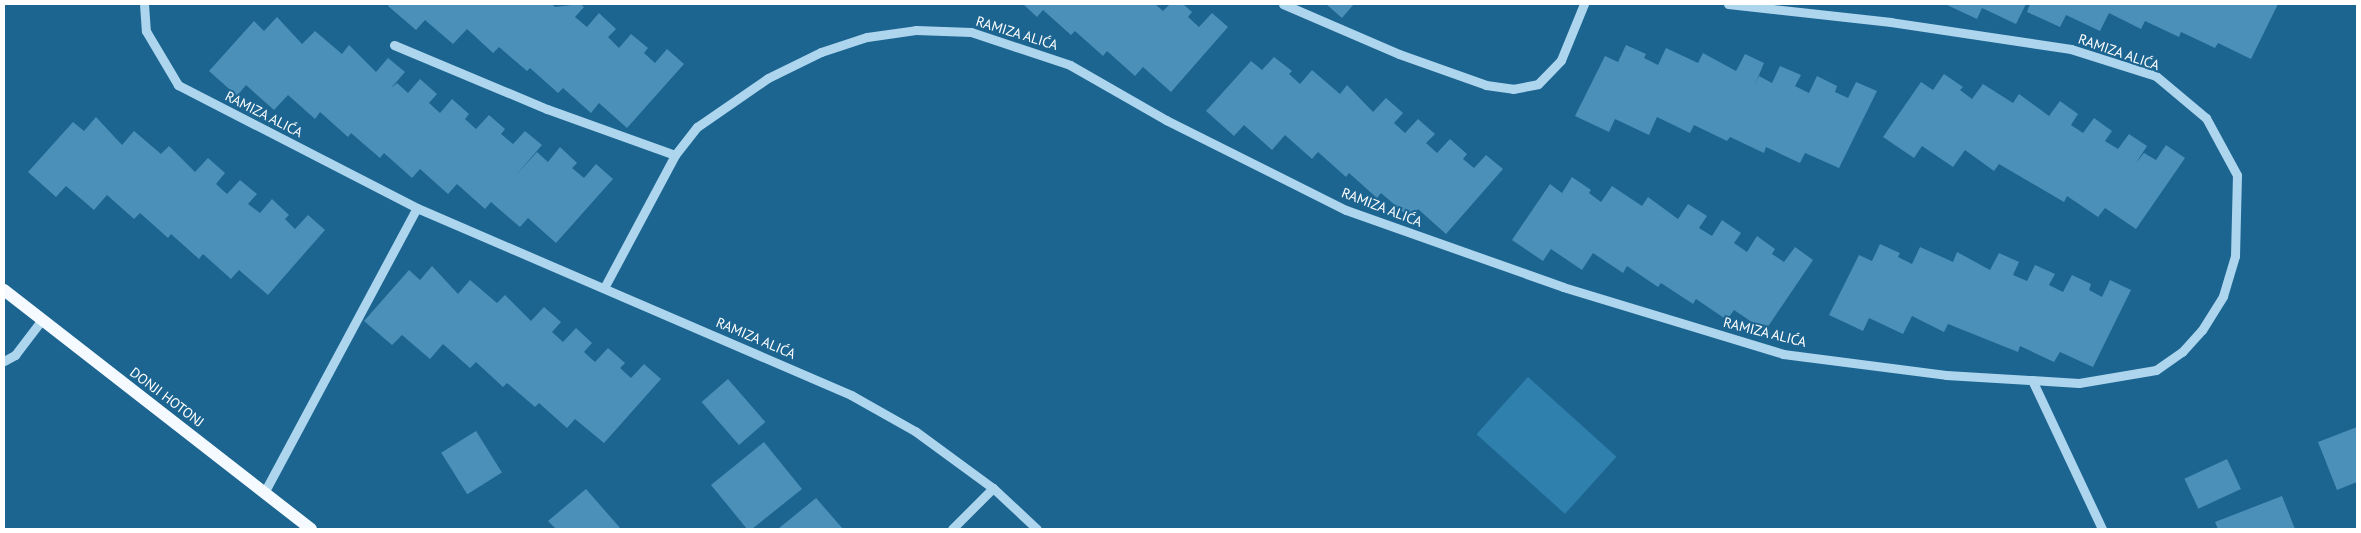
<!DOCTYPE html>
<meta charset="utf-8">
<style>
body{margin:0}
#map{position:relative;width:2361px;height:533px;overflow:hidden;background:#1d6591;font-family:"PT Sans",sans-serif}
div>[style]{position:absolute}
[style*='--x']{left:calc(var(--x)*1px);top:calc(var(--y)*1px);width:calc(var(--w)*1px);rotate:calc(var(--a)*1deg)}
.green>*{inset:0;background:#3080ae;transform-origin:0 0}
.building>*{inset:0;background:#4a90b9;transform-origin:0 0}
.minor>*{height:9px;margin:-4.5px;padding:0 4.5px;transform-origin:4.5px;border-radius:4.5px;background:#add6ee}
.major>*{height:12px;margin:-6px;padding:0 6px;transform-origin:6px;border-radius:6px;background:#f4faff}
span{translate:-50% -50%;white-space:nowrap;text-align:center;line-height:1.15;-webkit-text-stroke:4px #1d6591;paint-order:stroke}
.street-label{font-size:14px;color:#fff}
.frame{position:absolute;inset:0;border:5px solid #fff;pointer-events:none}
</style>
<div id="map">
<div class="green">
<i style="left:1528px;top:377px;width:119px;height:77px;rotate:42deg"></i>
</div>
<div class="building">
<i style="clip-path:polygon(390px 4px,552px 4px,555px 7px,580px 4px,584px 7px,575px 17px,587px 27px,599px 13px,616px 29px,608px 37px,619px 48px,631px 34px,648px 48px,644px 53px,655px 63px,667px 49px,684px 64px,627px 128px,599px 103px,591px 113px,563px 88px,558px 93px,530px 68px,527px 71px,499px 47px,493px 53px,467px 29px,453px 44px,425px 20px,416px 30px,388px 6px)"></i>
<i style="clip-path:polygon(1023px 4px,1155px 4px,1163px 11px,1170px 4px,1183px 4px,1192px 12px,1188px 17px,1199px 27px,1212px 13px,1228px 27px,1171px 92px,1143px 67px,1135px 76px,1107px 51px,1103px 56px,1075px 31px,1071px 35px,1043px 10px,1037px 17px)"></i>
<i style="clip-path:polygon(1326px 4px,1354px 4px,1342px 18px)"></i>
<i style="clip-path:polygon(1945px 4px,2026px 4px,2016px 24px,1982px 8px,1977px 19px)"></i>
<i style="clip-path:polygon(2030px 4px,2278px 4px,2251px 59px,2218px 43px,2215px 48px,2181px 32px,2179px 37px,2145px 21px,2141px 29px,2109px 13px,2100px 31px,2066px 15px,2060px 27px,2027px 12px)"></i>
<i style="clip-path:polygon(277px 17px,302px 44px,315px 31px,342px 54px,349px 45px,376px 72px,388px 58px,405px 72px,391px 88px,397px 83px,408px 93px,420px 79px,437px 94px,429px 103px,440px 113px,452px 99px,469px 114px,465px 119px,476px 129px,489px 115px,505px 129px,501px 134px,513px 144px,525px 131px,542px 145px,515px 176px,537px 152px,548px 162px,560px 147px,577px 163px,572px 168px,584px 178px,596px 164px,613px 179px,556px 243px,528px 218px,520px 227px,491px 202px,485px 209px,457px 184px,448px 194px,420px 169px,412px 178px,384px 153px,380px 158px,351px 133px,348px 137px,320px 112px,315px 119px,288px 95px,274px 110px,246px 85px,237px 96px,209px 71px,254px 21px,264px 31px)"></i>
<i style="clip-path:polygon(1626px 45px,1646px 54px,1644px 58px,1658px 65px,1666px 48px,1698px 63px,1703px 53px,1736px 71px,1745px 54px,1764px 63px,1754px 87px,1759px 76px,1772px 83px,1780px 66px,1801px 75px,1795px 86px,1809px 93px,1817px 76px,1837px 86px,1835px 92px,1848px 98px,1856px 82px,1877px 91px,1839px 168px,1805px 153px,1800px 163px,1766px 147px,1764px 153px,1730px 137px,1727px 141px,1694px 125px,1690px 133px,1657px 117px,1649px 135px,1615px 119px,1609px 132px,1575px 116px,1605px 56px,1618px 62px)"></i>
<i style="clip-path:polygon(1274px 57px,1292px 71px,1289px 74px,1300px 84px,1312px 70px,1340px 94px,1347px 85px,1373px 112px,1386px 98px,1403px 113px,1394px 123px,1405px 133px,1418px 119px,1435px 134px,1426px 143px,1437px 153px,1450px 139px,1467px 154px,1463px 159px,1474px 168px,1486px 155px,1503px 169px,1446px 234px,1418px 209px,1410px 218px,1381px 193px,1377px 198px,1349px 173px,1346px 177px,1318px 152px,1312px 159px,1285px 135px,1272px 150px,1244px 125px,1234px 136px,1206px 111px,1251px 61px,1262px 70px)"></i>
<i style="clip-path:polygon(1944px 74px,1963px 87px,1960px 90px,1972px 99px,1983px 84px,2013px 103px,2019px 94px,2049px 116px,2060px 101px,2078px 114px,2071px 125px,2083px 133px,2094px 118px,2112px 131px,2105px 141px,2118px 149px,2129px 134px,2147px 146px,2136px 163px,2144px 153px,2156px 160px,2166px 145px,2185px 158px,2136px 229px,2105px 208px,2098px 217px,2067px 196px,2064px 202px,1999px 164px,1994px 171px,1965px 150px,1953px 167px,1922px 146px,1914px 158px,1883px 137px,1921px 82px,1933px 90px)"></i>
<i style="clip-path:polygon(96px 117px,122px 145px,134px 131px,161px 154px,169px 146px,195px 172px,208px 158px,225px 173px,216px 184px,227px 194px,240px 180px,257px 194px,248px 204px,260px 213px,272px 199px,289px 215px,285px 219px,295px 229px,308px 215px,325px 230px,268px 295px,239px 270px,231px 279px,203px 254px,199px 259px,171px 234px,168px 238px,140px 213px,134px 219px,107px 195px,94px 210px,66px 186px,56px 197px,28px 172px,73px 122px,84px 131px)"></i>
<i style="clip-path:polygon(1572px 177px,1591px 190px,1589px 193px,1601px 202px,1612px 186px,1642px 206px,1648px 197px,1678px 219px,1688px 204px,1707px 216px,1699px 228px,1712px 236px,1722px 220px,1741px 233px,1734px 243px,1747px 252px,1757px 236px,1775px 249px,1772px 254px,1784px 262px,1795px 247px,1813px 260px,1765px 331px,1734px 310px,1727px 320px,1696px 299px,1693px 304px,1661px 283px,1658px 287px,1627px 266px,1623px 273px,1593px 253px,1582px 270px,1551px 249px,1543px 261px,1512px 240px,1550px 184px,1562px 193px)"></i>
<i style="clip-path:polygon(1880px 244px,1900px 253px,1898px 257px,1912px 264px,1920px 247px,1953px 262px,1957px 252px,1990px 270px,1999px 253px,2019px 262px,2013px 275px,2027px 281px,2035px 265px,2055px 274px,2049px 285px,2063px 292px,2072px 275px,2091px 284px,2089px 290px,2102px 297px,2110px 280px,2131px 290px,2093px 367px,2060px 352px,2054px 362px,2020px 346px,2018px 352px,1948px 324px,1944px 332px,1912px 316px,1903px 334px,1869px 318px,1863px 331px,1829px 315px,1859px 255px,1872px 261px)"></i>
<i style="clip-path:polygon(432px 266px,458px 294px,470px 280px,497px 303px,505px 295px,531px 321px,544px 307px,561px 322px,552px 332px,563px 342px,576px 328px,592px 343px,584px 352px,595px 362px,608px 348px,625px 363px,620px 368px,631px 378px,644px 364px,661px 379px,604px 443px,575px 419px,567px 428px,539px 403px,535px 407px,507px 383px,503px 387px,476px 362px,470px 368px,443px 344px,430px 359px,402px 335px,392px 345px,364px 321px,409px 270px,420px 280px)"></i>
<i style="left:728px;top:379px;width:57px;height:35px;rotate:49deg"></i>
<i style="clip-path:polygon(2357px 427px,2357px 482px,2337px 490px,2318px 442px)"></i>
<i style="left:476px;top:431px;width:49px;height:41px;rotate:58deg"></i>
<i style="clip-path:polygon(764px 442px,802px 489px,752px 529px,747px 529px,711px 485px)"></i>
<i style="left:2227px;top:459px;width:33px;height:47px;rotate:65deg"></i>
<i style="clip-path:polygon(586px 489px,621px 529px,556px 529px,548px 521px)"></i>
<i style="clip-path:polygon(2282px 496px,2295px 529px,2218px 529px,2215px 522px)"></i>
<i style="clip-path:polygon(816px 498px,843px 529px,778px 529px)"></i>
</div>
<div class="minor">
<i style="--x:144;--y:4;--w:27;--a:86"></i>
<i style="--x:146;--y:31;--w:63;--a:59.3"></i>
<i style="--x:178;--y:85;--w:269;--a:27.2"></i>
<i style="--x:417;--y:208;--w:473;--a:23.3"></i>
<i style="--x:851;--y:395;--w:73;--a:29.4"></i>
<i style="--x:915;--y:431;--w:97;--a:36.2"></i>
<i style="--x:993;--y:488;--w:60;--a:43"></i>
<i style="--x:1283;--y:4;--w:126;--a:23.3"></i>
<i style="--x:1399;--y:54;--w:92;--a:19.6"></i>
<i style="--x:1486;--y:85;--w:27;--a:8"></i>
<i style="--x:1513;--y:89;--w:25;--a:-11"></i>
<i style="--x:1538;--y:84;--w:33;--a:-46"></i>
<i style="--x:1561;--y:60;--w:61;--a:-67.7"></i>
<i style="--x:394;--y:45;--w:166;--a:22.7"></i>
<i style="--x:547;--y:109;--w:136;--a:19.8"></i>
<i style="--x:604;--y:288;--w:151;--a:-61.9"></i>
<i style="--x:675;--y:155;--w:36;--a:-52"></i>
<i style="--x:697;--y:127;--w:86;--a:-34.6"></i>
<i style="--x:768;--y:78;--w:59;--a:-26.1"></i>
<i style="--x:821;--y:52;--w:48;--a:-18.1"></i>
<i style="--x:867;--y:37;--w:49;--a:-8.1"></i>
<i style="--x:916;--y:30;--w:55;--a:2.1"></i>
<i style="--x:971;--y:32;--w:104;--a:18.4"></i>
<i style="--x:1070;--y:65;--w:111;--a:29.8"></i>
<i style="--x:1166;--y:120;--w:201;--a:26.6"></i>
<i style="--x:1346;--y:210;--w:230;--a:19.5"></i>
<i style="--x:1563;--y:287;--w:230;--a:16.9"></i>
<i style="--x:1783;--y:354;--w:164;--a:7.3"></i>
<i style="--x:1946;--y:375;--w:133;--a:3.4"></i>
<i style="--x:2079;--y:383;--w:78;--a:-9.6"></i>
<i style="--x:2156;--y:370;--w:32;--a:-35"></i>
<i style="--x:2182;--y:352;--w:30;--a:-48"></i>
<i style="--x:2202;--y:330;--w:40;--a:-58"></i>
<i style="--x:2223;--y:296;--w:42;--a:-73.3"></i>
<i style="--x:2235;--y:256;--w:81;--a:-88.6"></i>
<i style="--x:2237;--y:175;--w:65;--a:-118.5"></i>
<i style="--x:2206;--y:118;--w:65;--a:-140"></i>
<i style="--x:2156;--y:76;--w:89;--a:-162.4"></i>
<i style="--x:2071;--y:49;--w:182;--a:-171.5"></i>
<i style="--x:1891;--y:22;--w:164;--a:-173.7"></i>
<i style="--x:4;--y:361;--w:13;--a:-29"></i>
<i style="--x:15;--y:355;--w:43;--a:-52.6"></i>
<i style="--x:2032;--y:380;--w:165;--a:64.8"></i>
<i style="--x:265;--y:491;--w:321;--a:-61.8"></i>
<i style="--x:952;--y:529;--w:58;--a:-45"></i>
</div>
<div class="major">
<i style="--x:4;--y:290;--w:389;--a:37.9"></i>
</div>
<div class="street-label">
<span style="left:1017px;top:33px;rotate:17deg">RAMIZA ALIĆA</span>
<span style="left:2119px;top:52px;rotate:19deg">RAMIZA ALIĆA</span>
<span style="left:264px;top:114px;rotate:27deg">RAMIZA ALIĆA</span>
<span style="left:1382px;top:207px;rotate:21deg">RAMIZA ALIĆA</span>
<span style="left:1765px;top:332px;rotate:14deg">RAMIZA ALIĆA</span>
<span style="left:756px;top:338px;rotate:23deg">RAMIZA ALIĆA</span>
<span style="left:167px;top:397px;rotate:37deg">DONJI HOTONJ</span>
</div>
<div class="frame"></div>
</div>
